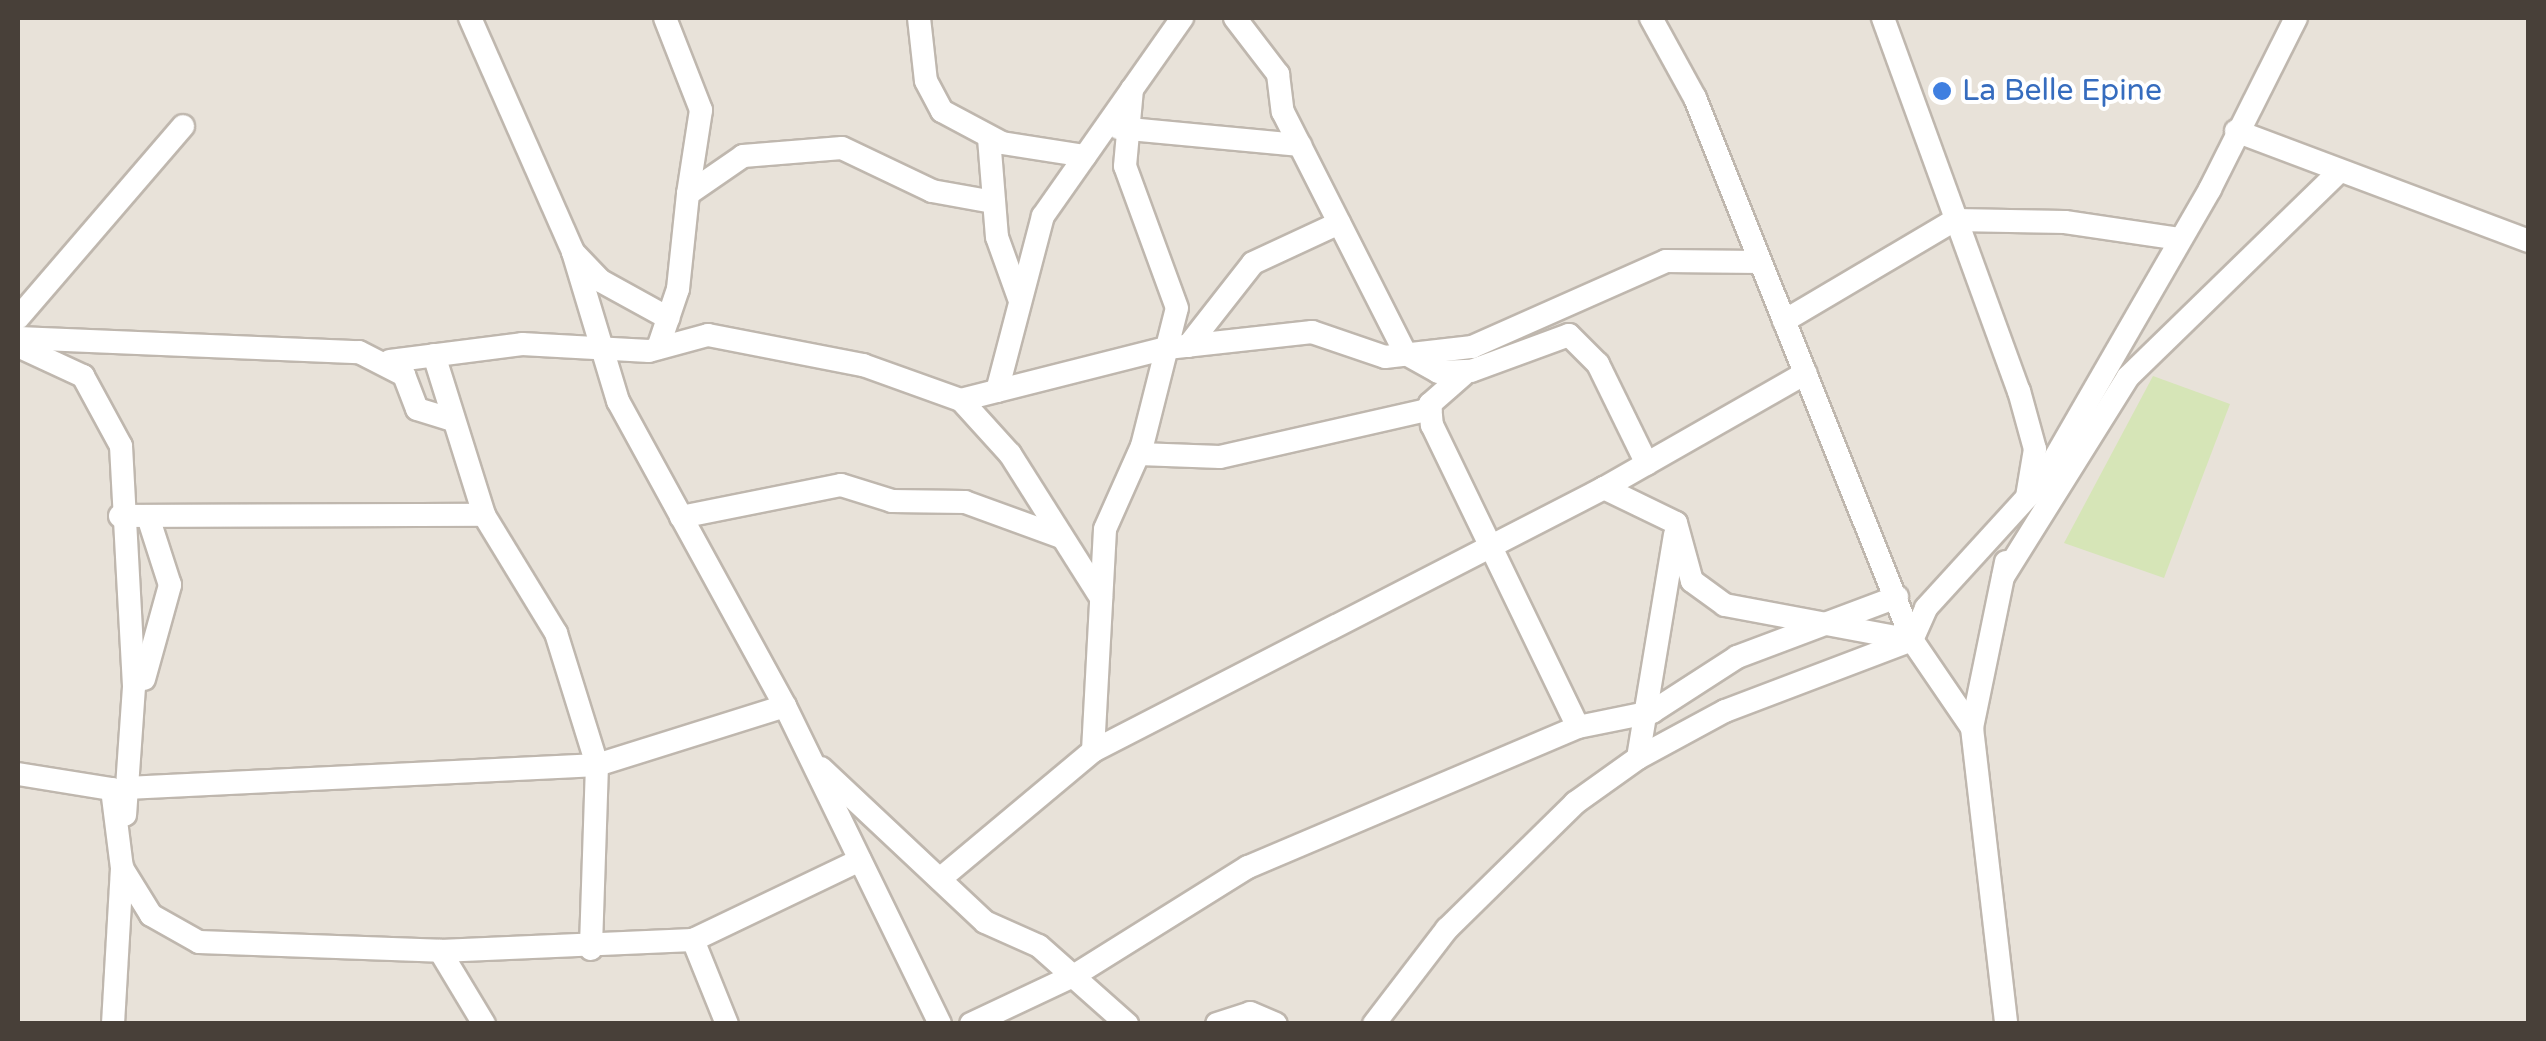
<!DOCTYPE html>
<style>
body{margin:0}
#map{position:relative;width:2546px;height:1041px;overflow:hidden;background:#f4f0eb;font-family:"Varela Round",sans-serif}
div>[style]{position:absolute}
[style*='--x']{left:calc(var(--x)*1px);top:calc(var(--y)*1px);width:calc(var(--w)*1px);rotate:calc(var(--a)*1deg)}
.residential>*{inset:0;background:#e8e2d9;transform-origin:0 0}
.green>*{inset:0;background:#d6e5b7}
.roads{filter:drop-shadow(2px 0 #bfb7ae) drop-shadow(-2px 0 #bfb7ae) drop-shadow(0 2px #bfb7ae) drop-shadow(0 -2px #bfb7ae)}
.minor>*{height:22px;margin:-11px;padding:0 11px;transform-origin:11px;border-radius:11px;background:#fff}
.dots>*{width:28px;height:28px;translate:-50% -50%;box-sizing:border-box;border:5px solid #fff;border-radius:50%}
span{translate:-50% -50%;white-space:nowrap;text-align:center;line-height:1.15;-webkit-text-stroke:8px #fff;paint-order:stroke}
.shop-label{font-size:30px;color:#366cbe}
.left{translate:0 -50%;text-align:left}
.frame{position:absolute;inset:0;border:20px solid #484039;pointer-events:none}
</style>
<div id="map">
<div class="residential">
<i style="left:18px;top:18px;width:2510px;height:1005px"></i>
</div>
<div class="green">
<i style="clip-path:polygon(2153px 376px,2230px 404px,2164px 578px,2064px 543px)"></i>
</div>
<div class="roads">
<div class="minor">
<i style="--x:470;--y:18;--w:256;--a:66.2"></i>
<i style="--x:573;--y:252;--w:156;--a:73.2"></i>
<i style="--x:618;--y:401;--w:348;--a:61.3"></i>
<i style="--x:785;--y:706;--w:354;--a:64"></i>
<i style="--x:665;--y:18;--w:99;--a:68.6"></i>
<i style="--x:701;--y:110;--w:85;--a:98.8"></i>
<i style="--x:919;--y:18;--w:63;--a:83.7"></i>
<i style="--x:926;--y:81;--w:34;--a:62"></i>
<i style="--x:942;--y:111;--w:68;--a:28.1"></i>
<i style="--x:1002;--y:143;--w:84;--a:8.9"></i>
<i style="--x:1235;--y:18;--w:71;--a:52.5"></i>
<i style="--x:1278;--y:74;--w:38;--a:83"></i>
<i style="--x:1283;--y:112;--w:271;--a:63.1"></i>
<i style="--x:1406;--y:354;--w:37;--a:29"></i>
<i style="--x:1438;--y:372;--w:33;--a:-2"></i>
<i style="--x:1471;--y:371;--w:104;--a:-20.2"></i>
<i style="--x:1569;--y:335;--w:41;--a:45"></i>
<i style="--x:1598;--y:364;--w:111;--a:63.9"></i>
<i style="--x:1651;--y:18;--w:91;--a:61.2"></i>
<i style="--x:1695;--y:98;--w:584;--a:68.18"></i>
<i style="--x:1912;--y:640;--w:107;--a:55.7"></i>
<i style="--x:1883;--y:18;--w:397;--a:70"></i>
<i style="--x:2019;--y:391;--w:60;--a:74.6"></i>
<i style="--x:2035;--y:449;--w:49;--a:99.5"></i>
<i style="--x:1119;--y:128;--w:182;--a:5.4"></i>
<i style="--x:2236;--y:131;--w:312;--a:20.6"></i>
<i style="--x:989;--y:138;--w:99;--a:85.4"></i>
<i style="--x:997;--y:237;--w:65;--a:70.2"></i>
<i style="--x:573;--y:252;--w:40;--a:46"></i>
<i style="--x:601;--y:281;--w:77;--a:28.9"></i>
<i style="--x:18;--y:318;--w:253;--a:-49.3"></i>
<i style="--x:1784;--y:321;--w:199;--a:-30.6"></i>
<i style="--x:1955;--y:220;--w:110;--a:1"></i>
<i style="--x:2065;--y:222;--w:110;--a:8.4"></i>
<i style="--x:18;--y:338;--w:341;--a:2.4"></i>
<i style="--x:359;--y:352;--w:51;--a:27.1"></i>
<i style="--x:404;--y:375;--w:36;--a:69"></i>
<i style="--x:417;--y:409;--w:38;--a:17"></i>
<i style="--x:18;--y:346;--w:72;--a:24.8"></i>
<i style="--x:83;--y:376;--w:80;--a:61.5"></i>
<i style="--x:121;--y:446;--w:241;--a:86.9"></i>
<i style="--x:134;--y:687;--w:128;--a:94"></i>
<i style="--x:1188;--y:346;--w:105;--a:-51.9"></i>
<i style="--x:1253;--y:263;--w:95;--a:-24.9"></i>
<i style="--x:658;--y:348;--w:62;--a:-71.3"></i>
<i style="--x:678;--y:289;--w:96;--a:-84"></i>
<i style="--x:688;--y:194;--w:67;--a:-34.6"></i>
<i style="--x:743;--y:156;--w:99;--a:-4.6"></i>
<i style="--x:842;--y:148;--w:100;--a:25.5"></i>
<i style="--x:932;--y:191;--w:63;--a:10.1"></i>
<i style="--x:434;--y:355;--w:168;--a:72.6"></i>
<i style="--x:484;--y:515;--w:138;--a:58.6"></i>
<i style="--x:556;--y:633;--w:138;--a:72.7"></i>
<i style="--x:597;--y:765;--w:184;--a:91.9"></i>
<i style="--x:390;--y:361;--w:133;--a:-7.3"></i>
<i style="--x:522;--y:344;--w:127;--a:3.2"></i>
<i style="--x:649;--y:351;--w:61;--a:-15.2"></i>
<i style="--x:708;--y:335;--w:158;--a:11"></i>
<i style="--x:863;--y:365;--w:104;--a:19.7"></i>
<i style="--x:961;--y:400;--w:212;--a:-14.2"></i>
<i style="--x:1167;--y:348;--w:146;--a:-6.3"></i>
<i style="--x:1312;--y:332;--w:77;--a:18.9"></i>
<i style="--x:1385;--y:357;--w:88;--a:-6.6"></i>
<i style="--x:1472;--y:347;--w:212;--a:-23.9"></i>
<i style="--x:1666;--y:261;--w:94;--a:0.6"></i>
<i style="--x:1463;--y:375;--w:44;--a:138.7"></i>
<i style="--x:1430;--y:404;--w:21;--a:85"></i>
<i style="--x:1432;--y:425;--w:335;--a:64.2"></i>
<i style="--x:997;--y:391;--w:181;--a:-75.3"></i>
<i style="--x:1043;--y:216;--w:242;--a:-54.9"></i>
<i style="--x:961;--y:400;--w:73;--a:47.8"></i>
<i style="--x:1010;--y:454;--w:170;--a:57.7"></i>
<i style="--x:1139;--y:454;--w:81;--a:2.1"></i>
<i style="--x:1220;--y:457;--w:216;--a:-12.8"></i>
<i style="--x:1604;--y:488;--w:80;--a:25.9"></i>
<i style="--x:1676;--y:523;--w:60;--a:74.6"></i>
<i style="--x:1692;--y:581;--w:41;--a:36"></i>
<i style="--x:1725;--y:605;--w:190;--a:10.6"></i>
<i style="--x:120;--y:516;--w:364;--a:-0.2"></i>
<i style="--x:681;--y:517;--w:163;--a:-11.3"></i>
<i style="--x:841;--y:485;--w:53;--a:17.4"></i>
<i style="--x:892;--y:501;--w:73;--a:0.8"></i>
<i style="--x:965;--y:502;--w:102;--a:20"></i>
<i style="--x:2006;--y:562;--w:169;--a:101.6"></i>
<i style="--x:1972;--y:728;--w:298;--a:83.4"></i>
<i style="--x:2003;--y:577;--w:236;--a:-58"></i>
<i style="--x:2128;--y:377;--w:291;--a:-44.2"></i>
<i style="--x:144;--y:679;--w:98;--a:-74.5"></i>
<i style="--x:170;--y:585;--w:71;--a:-107.9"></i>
<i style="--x:1093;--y:751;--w:575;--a:-27.23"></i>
<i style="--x:1604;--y:488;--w:232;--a:-29.7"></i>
<i style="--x:1638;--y:758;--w:226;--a:-80.6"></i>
<i style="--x:821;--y:768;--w:225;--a:43.2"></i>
<i style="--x:985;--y:922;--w:59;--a:24"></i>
<i style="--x:1039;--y:946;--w:118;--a:41.6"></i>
<i style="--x:18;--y:774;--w:95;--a:9.1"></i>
<i style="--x:112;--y:789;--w:80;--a:82.8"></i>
<i style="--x:122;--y:868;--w:55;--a:58.3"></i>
<i style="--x:151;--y:915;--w:55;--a:29.4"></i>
<i style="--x:199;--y:942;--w:241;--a:2.1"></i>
<i style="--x:440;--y:951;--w:253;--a:-2.5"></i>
<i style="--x:127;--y:788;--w:471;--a:-2.8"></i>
<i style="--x:597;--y:765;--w:197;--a:-17.4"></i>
<i style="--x:940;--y:879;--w:199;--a:-39.9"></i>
<i style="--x:1093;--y:751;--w:222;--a:-86.9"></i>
<i style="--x:1105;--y:529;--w:91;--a:-66"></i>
<i style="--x:1142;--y:446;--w:142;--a:-75.8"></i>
<i style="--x:1177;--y:308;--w:151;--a:-110.1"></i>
<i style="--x:1125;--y:166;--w:77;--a:-84.8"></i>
<i style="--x:440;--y:951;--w:85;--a:58.9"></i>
<i style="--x:113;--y:1024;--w:157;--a:-86.7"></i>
<i style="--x:727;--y:1024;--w:91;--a:-112"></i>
<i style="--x:693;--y:940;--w:185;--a:-25.6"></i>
<i style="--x:971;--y:1024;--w:115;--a:-25.2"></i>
<i style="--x:1075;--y:975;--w:204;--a:-32"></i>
<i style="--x:1248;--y:867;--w:358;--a:-23"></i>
<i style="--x:1578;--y:727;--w:76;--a:-11.5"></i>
<i style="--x:1652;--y:712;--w:101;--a:-32.9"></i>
<i style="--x:1737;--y:657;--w:171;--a:-20.6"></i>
<i style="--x:1217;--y:1024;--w:35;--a:-18"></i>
<i style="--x:1250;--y:1013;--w:28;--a:23"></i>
<i style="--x:1374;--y:1024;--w:120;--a:-52.5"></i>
<i style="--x:1447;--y:929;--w:180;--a:-44.5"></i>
<i style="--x:1575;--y:803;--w:77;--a:-35.5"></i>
<i style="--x:1638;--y:758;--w:99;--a:-28.4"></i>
<i style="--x:1725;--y:711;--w:200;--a:-20.8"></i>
<i style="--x:1912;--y:640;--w:35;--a:-66"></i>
<i style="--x:1926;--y:608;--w:171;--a:-47.6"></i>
<i style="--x:2041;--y:482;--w:338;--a:-60"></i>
<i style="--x:2210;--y:189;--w:191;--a:-63.3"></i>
</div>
</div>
<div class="dots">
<i style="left:1942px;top:91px;background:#3f7fe0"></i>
</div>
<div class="shop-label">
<span class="left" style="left:1962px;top:91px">La Belle Epine</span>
</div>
<div class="frame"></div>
</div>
